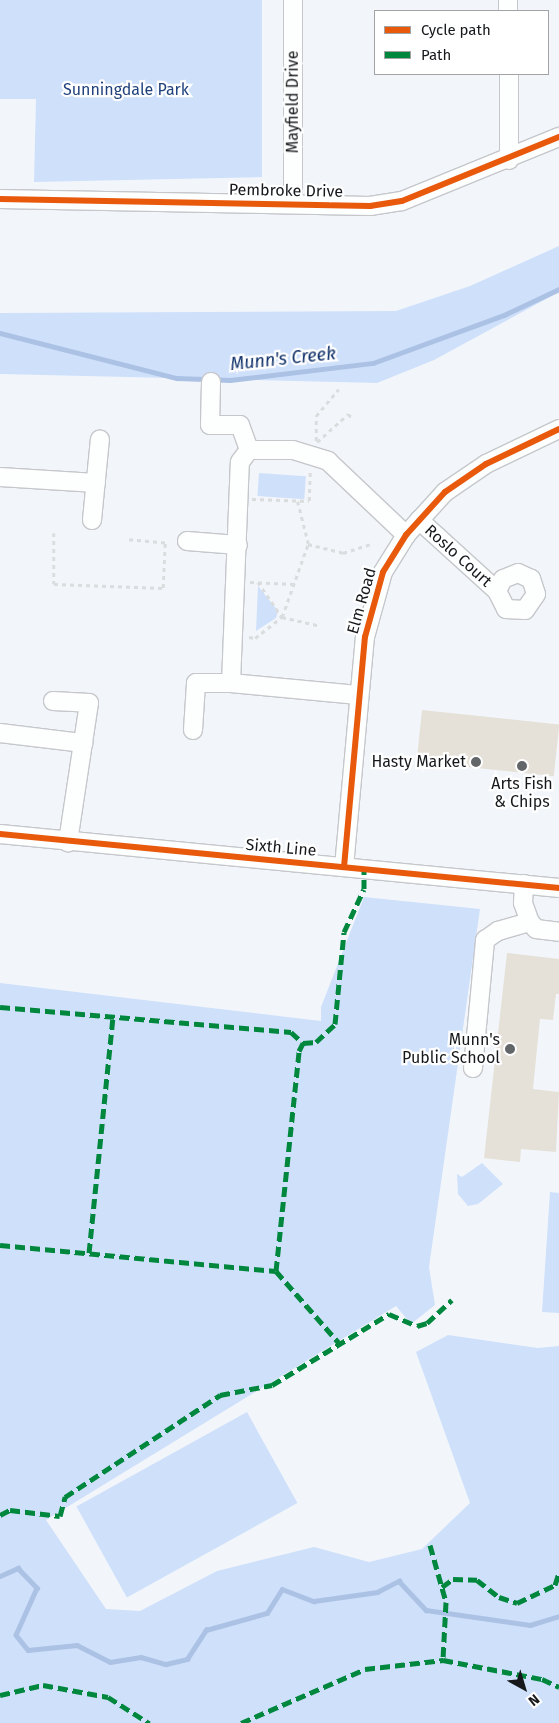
<!DOCTYPE html>
<style>
body{margin:0}
#map{position:relative;width:559px;height:1723px;overflow:hidden;background:#f2f6fa;font-family:"Fira Sans",sans-serif}
div>[style]{position:absolute}
[style*='--x']{left:calc(var(--x)*1px);top:calc(var(--y)*1px);width:calc(var(--w)*1px);rotate:calc(var(--a)*1deg)}
.green>*{inset:0;background:#cfe0fb;transform-origin:0 0}
.stream>*{height:4.5px;margin:-2.25px;padding:0 2.25px;transform-origin:2.25px;border-radius:2.25px;background:#acc2e4}
.building>*{inset:0;background:#e5e1d8;transform-origin:0 0}
.path>*{height:2.5px;margin-top:-1.25px;transform-origin:0;background:repeating-linear-gradient(90deg,#dadcdd 0 4px,transparent 0 8px)}
.roads{filter:drop-shadow(1px 0 #c5c7cb) drop-shadow(-1px 0 #c5c7cb) drop-shadow(0 1px #c5c7cb) drop-shadow(0 -1px #c5c7cb)}
.minor>*{height:18px;margin:-9px;padding:0 9px;transform-origin:9px;border-radius:9px;background:#fdfefe}
.quiet>*{height:5px;margin-top:-2.5px;transform-origin:0;background:repeating-linear-gradient(90deg,#00873e 0 10px,transparent 0 15px)}
.cycleway>*{height:6px;margin:-3px;padding:0 3px;transform-origin:3px;border-radius:3px;background:#e8590c}
.dots>*{width:14px;height:14px;translate:-50% -50%;box-sizing:border-box;border:2px solid #fff;border-radius:50%}
span{translate:-50% -50%;white-space:nowrap;text-align:center;line-height:1.15;-webkit-text-stroke:4.5px #fff;paint-order:stroke}
.park-label{font-size:16px;color:#1f417c}
.street-label{font-size:16px;color:#16181b}
.poi-label{font-size:16px;color:#16181b}
.right{translate:-100% -50%;text-align:right}
.water-label{font-size:18px;color:#0e2f69;font-style:italic}
.legend{position:absolute;left:374px;top:10px;width:175px;height:65px;box-sizing:border-box;background:#fff;border:1px solid #a2a3a4;margin:0;padding:6px 9px;list-style:none;font-size:15px;color:#16181b}
.legend li{display:flex;align-items:center;gap:10px;height:25px}
.legend b{width:25px;border:1px solid #a2a3a4}
.north{position:absolute;left:499px;top:1663px;width:50px;height:50px;-webkit-text-stroke:4px #fff;paint-order:stroke;rotate:141deg;font-size:14px;font-weight:700;line-height:20px;text-align:center;color:#16181b}
.north::after{content:'';display:block;margin:auto;width:18px;height:22px;background:#16181b;clip-path:polygon(50% 0,100% 100%,50% 72%,0 100%)}
</style>
<div id="map">
<div class="green">
<i style="clip-path:polygon(0 0,262px 0,262px 177px,34px 182px,36px 99px,0 99px)"></i>
<i style="clip-path:polygon(559px 246px,559px 292px,434px 360px,377px 383px,0 374px,0 313px,396px 311px,470px 286px)"></i>
<i style="left:259px;top:473px;width:47px;height:23px;rotate:4deg"></i>
<i style="clip-path:polygon(258px 586px,278px 611px,276px 618px,256px 631px)"></i>
<i style="clip-path:polygon(364px 897px,480px 909px,429px 1267px,435px 1305px,411px 1324px,396px 1306px,46px 1520px,106px 1609px,140px 1611px,217px 1571px,314px 1547px,369px 1562px,422px 1549px,470px 1503px,416px 1352px,448px 1335px,538px 1348px,559px 1346px,559px 1723px,0 1723px,0 983px,321px 1021px,321px 1007px)"></i>
<i style="clip-path:polygon(482px 1163px,503px 1184px,478px 1204px,468px 1206px,458px 1194px,457px 1174px,462px 1177px)"></i>
<i style="clip-path:polygon(550px 1192px,559px 1193px,559px 1313px,542px 1312px)"></i>
<i style="left:247px;top:1412px;width:104px;height:195px;rotate:61deg"></i>
</div>
<div class="stream">
<i style="--x:0;--y:333;--w:183;--a:14.3"></i>
<i style="--x:177;--y:378;--w:53;--a:2.2"></i>
<i style="--x:230;--y:380;--w:144;--a:-6.8"></i>
<i style="--x:373;--y:363;--w:140;--a:-20.1"></i>
<i style="--x:504;--y:315;--w:61;--a:-25.3"></i>
<i style="--x:0;--y:1576;--w:20;--a:-24"></i>
<i style="--x:18;--y:1568;--w:28;--a:46"></i>
<i style="--x:37;--y:1588;--w:51;--a:114.1"></i>
<i style="--x:16;--y:1635;--w:19;--a:51"></i>
<i style="--x:28;--y:1650;--w:49;--a:-5.8"></i>
<i style="--x:77;--y:1645;--w:37;--a:27"></i>
<i style="--x:110;--y:1662;--w:31;--a:-9"></i>
<i style="--x:141;--y:1657;--w:26;--a:16"></i>
<i style="--x:166;--y:1664;--w:22;--a:-13"></i>
<i style="--x:187;--y:1659;--w:35;--a:-57"></i>
<i style="--x:206;--y:1630;--w:63;--a:-15.6"></i>
<i style="--x:267;--y:1613;--w:28;--a:-58"></i>
<i style="--x:282;--y:1589;--w:34;--a:21"></i>
<i style="--x:314;--y:1601;--w:64;--a:-8.1"></i>
<i style="--x:377;--y:1592;--w:25;--a:-27"></i>
<i style="--x:399;--y:1581;--w:40;--a:47"></i>
<i style="--x:426;--y:1610;--w:105;--a:8.2"></i>
<i style="--x:530;--y:1625;--w:30;--a:-17"></i>
</div>
<div class="building">
<i style="left:422px;top:710px;width:138px;height:52px;rotate:6deg"></i>
<i style="clip-path:polygon(507px 953px,559px 959px,559px 994px,556px 994px,553px 1020px,540px 1019px,533px 1089px,559px 1092px,556px 1152px,521px 1149px,520px 1162px,484px 1158px)"></i>
</div>
<div class="path">
<i style="--x:316;--y:441;--w:25;--a:-90"></i>
<i style="--x:316;--y:416;--w:35;--a:-50"></i>
<i style="--x:317;--y:442;--w:42;--a:-42.1"></i>
<i style="--x:348;--y:414;--w:6;--a:39"></i>
<i style="--x:252;--y:499;--w:57;--a:2"></i>
<i style="--x:309;--y:501;--w:30;--a:-88"></i>
<i style="--x:54;--y:533;--w:51;--a:90"></i>
<i style="--x:54;--y:584;--w:109;--a:2.1"></i>
<i style="--x:163;--y:588;--w:45;--a:-87.5"></i>
<i style="--x:165;--y:543;--w:36;--a:-175"></i>
<i style="--x:308;--y:544;--w:36;--a:14"></i>
<i style="--x:343;--y:553;--w:28;--a:-18"></i>
<i style="--x:250;--y:582;--w:44;--a:2.6"></i>
<i style="--x:258;--y:582;--w:42;--a:55.6"></i>
<i style="--x:282;--y:617;--w:40;--a:13"></i>
<i style="--x:249;--y:637;--w:6;--a:9"></i>
<i style="--x:255;--y:638;--w:34;--a:-38"></i>
<i style="--x:282;--y:617;--w:77;--a:-70.4"></i>
<i style="--x:308;--y:544;--w:45;--a:-104"></i>
</div>
<div class="roads">
<div class="minor">
<i style="--x:293;--y:0;--w:204;--a:90"></i>
<i style="--x:508;--y:0;--w:11;--a:90"></i>
<i style="--x:509;--y:74;--w:86;--a:90"></i>
<i style="--x:0;--y:199;--w:370;--a:1.1"></i>
<i style="--x:370;--y:206;--w:32;--a:-9"></i>
<i style="--x:402;--y:201;--w:170;--a:-22.2"></i>
<i style="--x:211;--y:382;--w:43;--a:91.3"></i>
<i style="--x:210;--y:425;--w:30;--a:0"></i>
<i style="--x:240;--y:425;--w:27;--a:70"></i>
<i style="--x:0;--y:477;--w:96;--a:3.6"></i>
<i style="--x:92;--y:520;--w:81;--a:-84.4"></i>
<i style="--x:419;--y:520;--w:105;--a:42.3"></i>
<i style="--x:497;--y:591;--w:20;--a:63"></i>
<i style="--x:506;--y:609;--w:19;--a:3"></i>
<i style="--x:525;--y:610;--w:19;--a:-55"></i>
<i style="--x:536;--y:594;--w:16;--a:-108"></i>
<i style="--x:531;--y:579;--w:14;--a:-155"></i>
<i style="--x:518;--y:573;--w:16;--a:158"></i>
<i style="--x:503;--y:579;--w:13;--a:117"></i>
<i style="--x:187;--y:541;--w:51;--a:4.5"></i>
<i style="--x:358;--y:695;--w:128;--a:-174.6"></i>
<i style="--x:231;--y:683;--w:221;--a:-87.7"></i>
<i style="--x:240;--y:462;--w:15;--a:-53"></i>
<i style="--x:249;--y:450;--w:44;--a:0"></i>
<i style="--x:293;--y:450;--w:37;--a:17"></i>
<i style="--x:328;--y:461;--w:108;--a:43.5"></i>
<i style="--x:53;--y:701;--w:36;--a:3"></i>
<i style="--x:89;--y:703;--w:141;--a:98.6"></i>
<i style="--x:193;--y:730;--w:47;--a:-86.3"></i>
<i style="--x:196;--y:683;--w:35;--a:0"></i>
<i style="--x:0;--y:733;--w:84;--a:6.9"></i>
<i style="--x:0;--y:834;--w:562;--a:5.52"></i>
<i style="--x:344;--y:867;--w:231;--a:-84.8"></i>
<i style="--x:365;--y:637;--w:67;--a:-74.5"></i>
<i style="--x:383;--y:572;--w:44;--a:-58.1"></i>
<i style="--x:406;--y:535;--w:58;--a:-47.8"></i>
<i style="--x:445;--y:492;--w:50;--a:-34.3"></i>
<i style="--x:486;--y:464;--w:81;--a:-25.6"></i>
<i style="--x:524;--y:884;--w:19;--a:93"></i>
<i style="--x:523;--y:903;--w:20;--a:70"></i>
<i style="--x:530;--y:922;--w:9;--a:49"></i>
<i style="--x:536;--y:929;--w:23;--a:7"></i>
<i style="--x:473;--y:1068;--w:129;--a:-84.6"></i>
<i style="--x:485;--y:940;--w:16;--a:-35"></i>
<i style="--x:498;--y:931;--w:33;--a:-16"></i>
</div>
</div>
<div class="quiet">
<i style="--x:0;--y:1007;--w:292;--a:4.9"></i>
<i style="--x:291;--y:1032;--w:16;--a:43"></i>
<i style="--x:0;--y:1245;--w:277;--a:5.4"></i>
<i style="--x:276;--y:1271;--w:96;--a:48.8"></i>
<i style="--x:89;--y:1253;--w:237;--a:-84.2"></i>
<i style="--x:276;--y:1271;--w:221;--a:-84"></i>
<i style="--x:299;--y:1051;--w:9;--a:-63"></i>
<i style="--x:303;--y:1043;--w:13;--a:-4"></i>
<i style="--x:316;--y:1042;--w:26;--a:-43"></i>
<i style="--x:335;--y:1024;--w:92;--a:-84.4"></i>
<i style="--x:344;--y:932;--w:47;--a:-65.1"></i>
<i style="--x:364;--y:889;--w:21;--a:-90"></i>
<i style="--x:0;--y:1515;--w:11;--a:-27"></i>
<i style="--x:10;--y:1510;--w:50;--a:6.8"></i>
<i style="--x:60;--y:1516;--w:20;--a:-75"></i>
<i style="--x:65;--y:1497;--w:186;--a:-33.3"></i>
<i style="--x:220;--y:1395;--w:53;--a:-10.9"></i>
<i style="--x:272;--y:1385;--w:137;--a:-31.3"></i>
<i style="--x:389;--y:1314;--w:30;--a:23"></i>
<i style="--x:417;--y:1326;--w:10;--a:-17"></i>
<i style="--x:427;--y:1323;--w:34;--a:-43"></i>
<i style="--x:430;--y:1545;--w:59;--a:74.3"></i>
<i style="--x:446;--y:1602;--w:58;--a:93"></i>
<i style="--x:442;--y:1587;--w:14;--a:-36"></i>
<i style="--x:453;--y:1579;--w:24;--a:2"></i>
<i style="--x:477;--y:1580;--w:28;--a:38"></i>
<i style="--x:499;--y:1597;--w:19;--a:18"></i>
<i style="--x:517;--y:1603;--w:42;--a:-25.3"></i>
<i style="--x:555;--y:1585;--w:13;--a:-72"></i>
<i style="--x:0;--y:1695;--w:44;--a:-13.1"></i>
<i style="--x:43;--y:1685;--w:66;--a:10.5"></i>
<i style="--x:108;--y:1697;--w:49;--a:32.4"></i>
<i style="--x:241;--y:1723;--w:135;--a:-23.5"></i>
<i style="--x:365;--y:1669;--w:79;--a:-6.6"></i>
<i style="--x:443;--y:1660;--w:101;--a:10.9"></i>
<i style="--x:542;--y:1679;--w:19;--a:25"></i>
</div>
<div class="cycleway">
<i style="--x:0;--y:199;--w:370;--a:1.1"></i>
<i style="--x:370;--y:206;--w:32;--a:-9"></i>
<i style="--x:402;--y:201;--w:170;--a:-22.2"></i>
<i style="--x:0;--y:834;--w:562;--a:5.52"></i>
<i style="--x:344;--y:867;--w:231;--a:-84.8"></i>
<i style="--x:365;--y:637;--w:67;--a:-74.5"></i>
<i style="--x:383;--y:572;--w:44;--a:-58.1"></i>
<i style="--x:406;--y:535;--w:58;--a:-47.8"></i>
<i style="--x:445;--y:492;--w:50;--a:-34.3"></i>
<i style="--x:486;--y:464;--w:81;--a:-25.6"></i>
</div>
<div class="dots">
<i style="left:476px;top:762px;background:#636669"></i>
<i style="left:522px;top:766px;background:#636669"></i>
<i style="left:510px;top:1049px;background:#636669"></i>
</div>
<div class="park-label">
<span style="left:126px;top:90px">Sunningdale Park</span>
</div>
<div class="street-label">
<span style="left:293px;top:102px;rotate:-90deg">Mayfield Drive</span>
<span style="left:286px;top:191px;rotate:1deg">Pembroke Drive</span>
<span style="left:458px;top:556px;rotate:42deg">Roslo Court</span>
<span style="left:362px;top:601px;rotate:-74deg">Elm Road</span>
<span style="left:281px;top:848px;rotate:5deg">Sixth Line</span>
</div>
<div class="poi-label">
<span class="right" style="left:466px;top:762px">Hasty Market</span>
<span style="left:522px;top:793px">Arts Fish<br>&amp; Chips</span>
<span class="right" style="left:500px;top:1049px">Munn's<br>Public School</span>
</div>
<div class="water-label">
<span style="left:283px;top:359px;rotate:-6deg">Munn's Creek</span>
</div>
<ul class="legend">
<li><b style="height:6px;background:#e8590c"></b>Cycle path</li>
<li><b style="height:6px;background:#00873e"></b>Path</li>
</ul>
<div class="north">N</div>
</div>
